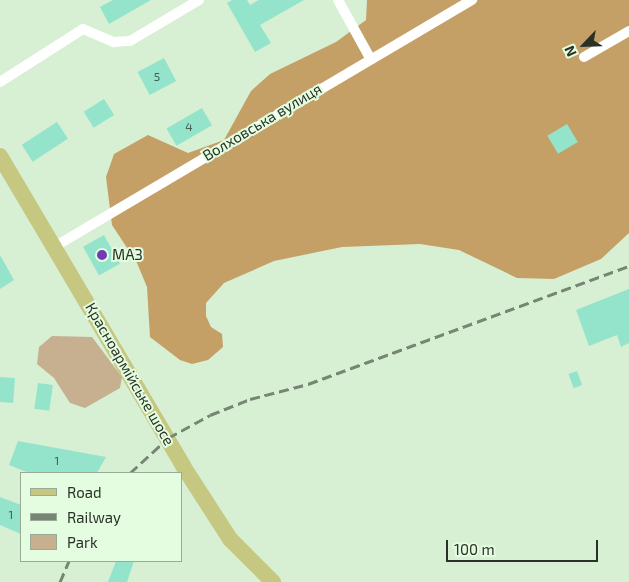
<!DOCTYPE html>
<meta charset="utf-8">
<style>
body{margin:0}
#map{position:relative;width:629px;height:582px;overflow:hidden;background:#d7efd3;font-family:"Exo 2",sans-serif}
div>[style]{position:absolute}
[style*='--x']{left:calc(var(--x)*1px);top:calc(var(--y)*1px);width:calc(var(--w)*1px);rotate:calc(var(--a)*1deg)}
.green>*{inset:0;background:#c6b08f}
.forest>*{inset:0;background:#c4a067}
.building>*{inset:0;background:#94e4cc;transform-origin:0 0}
.minor>*{height:10px;margin:-5px;padding:0 5px;transform-origin:5px;border-radius:5px;background:#fff}
.primary>*{height:16px;margin:-8px;padding:0 8px;transform-origin:8px;border-radius:8px;background:#c6c780}
.rail>*{height:3px;margin-top:-1.5px;transform-origin:0;background:repeating-linear-gradient(90deg,#778674 0 10px,transparent 0 15px)}
.dots>*{width:14px;height:14px;translate:-50% -50%;box-sizing:border-box;border:2px solid #e4fce0;border-radius:50%}
span{translate:-50% -50%;white-space:nowrap;text-align:center;line-height:1.15;-webkit-text-stroke:4px #e4fce0;paint-order:stroke}
.number-label{font-size:12px;color:#445e50}
.number-label span{-webkit-text-stroke-width:0}
.street-label{font-size:15px;color:#293227}
.poi-label{font-size:15px;color:#293227}
.left{translate:0 -50%;text-align:left}
.legend{position:absolute;left:20px;top:472px;width:162px;height:90px;box-sizing:border-box;background:#e4fce0;border:1px solid #99ab96;margin:0;padding:6px 9px;list-style:none;font-size:15px;color:#293227}
.legend li{display:flex;align-items:center;gap:10px;height:25px}
.legend b{width:25px;border:1px solid #99ab96}
.north{position:absolute;left:559px;top:20px;width:50px;height:50px;-webkit-text-stroke:4px #e4fce0;paint-order:stroke;rotate:246deg;font-size:14px;font-weight:700;line-height:20px;text-align:center;color:#293227}
.north::after{content:'';display:block;margin:auto;width:18px;height:22px;background:#293227;clip-path:polygon(50% 0,100% 100%,50% 72%,0 100%)}
.scale{position:absolute;left:446px;top:540px;width:152px;height:22px;box-sizing:border-box;border:2px solid #293227;border-top:0;padding-left:6px;font-size:15px;line-height:18px;white-space:nowrap;color:#293227;-webkit-text-stroke:4px #e4fce0;paint-order:stroke}
</style>
<div id="map">
<div class="green">
<i style="clip-path:polygon(52px 336px,92px 337px,122px 377px,120px 388px,85px 408px,70px 403px,54px 378px,37px 364px,39px 347px)"></i>
</div>
<div class="forest">
<i style="clip-path:polygon(367px 0,629px 0,629px 233px,601px 259px,554px 279px,517px 278px,459px 250px,420px 244px,342px 247px,274px 261px,224px 283px,206px 303px,206px 316px,211px 327px,222px 334px,223px 347px,208px 360px,192px 364px,180px 360px,150px 337px,147px 287px,137px 263px,112px 225px,106px 177px,114px 154px,148px 135px,188px 153px,224px 140px,251px 91px,270px 74px,336px 42px,366px 20px)"></i>
</div>
<div class="building">
<i style="clip-path:polygon(113px 0,151px 0,109px 24px,100px 7px)"></i>
<i style="clip-path:polygon(232px 0,247px 0,250px 5px,259px 0,304px 0,260px 25px,271px 43px,255px 52px,227px 3px)"></i>
<i style="left:164px;top:58px;width:26px;height:30px;rotate:62deg"></i>
<i style="left:104px;top:99px;width:19px;height:24px;rotate:58deg"></i>
<i style="left:202px;top:108px;width:20px;height:41px;rotate:60deg"></i>
<i style="left:57px;top:122px;width:20px;height:42px;rotate:57deg"></i>
<i style="left:567px;top:124px;width:21px;height:23px;rotate:59deg"></i>
<i style="left:104px;top:235px;width:33px;height:24px;rotate:61deg"></i>
<i style="clip-path:polygon(0 255px,14px 280px,0 289px)"></i>
<i style="clip-path:polygon(629px 289px,629px 343px,621px 347px,617px 335px,589px 346px,576px 310px)"></i>
<i style="left:577px;top:371px;width:15px;height:9px;rotate:70deg"></i>
<i style="left:0;top:377px;width:15px;height:25px;rotate:4deg"></i>
<i style="left:38px;top:383px;width:15px;height:26px;rotate:8deg"></i>
<i style="clip-path:polygon(18px 441px,106px 457px,97px 473px,29px 473px,9px 465px)"></i>
<i style="clip-path:polygon(0 497px,21px 505px,21px 534px,0 525px)"></i>
<i style="clip-path:polygon(116px 561px,134px 561px,127px 582px,108px 582px)"></i>
</div>
<div class="minor">
<i style="--x:338;--y:0;--w:66;--a:61.1"></i>
<i style="--x:584;--y:57;--w:52;--a:-30"></i>
<i style="--x:0;--y:82;--w:98;--a:-32.6"></i>
<i style="--x:83;--y:29;--w:34;--a:23"></i>
<i style="--x:114;--y:42;--w:16;--a:-4"></i>
<i style="--x:130;--y:41;--w:80;--a:-30.7"></i>
<i style="--x:54;--y:247;--w:486;--a:-30.6"></i>
</div>
<div class="primary">
<i style="--x:0;--y:156;--w:360;--a:59.4"></i>
<i style="--x:183;--y:466;--w:87;--a:57.2"></i>
<i style="--x:230;--y:539;--w:61;--a:45"></i>
</div>
<div class="rail">
<i style="--x:130;--y:473;--w:52;--a:-42.6"></i>
<i style="--x:168;--y:438;--w:48;--a:-28.7"></i>
<i style="--x:210;--y:415;--w:43;--a:-21.8"></i>
<i style="--x:250;--y:399;--w:60;--a:-14.5"></i>
<i style="--x:308;--y:384;--w:342;--a:-20.2"></i>
<i style="--x:60;--y:582;--w:23;--a:-67"></i>
</div>
<div class="dots">
<i style="left:102px;top:255px;background:#713cb3"></i>
</div>
<div class="number-label">
<span style="left:157px;top:77px">5</span>
<span style="left:189px;top:127px">4</span>
<span style="left:57px;top:461px">1</span>
<span style="left:11px;top:515px">1</span>
</div>
<div class="street-label">
<span style="left:262px;top:122px;rotate:-31deg">Волховська вулиця</span>
<span style="left:130px;top:374px;rotate:60deg">Красноармійське шосе</span>
</div>
<div class="poi-label">
<span class="left" style="left:112px;top:255px">МАЗ</span>
</div>
<ul class="legend">
<li><b style="height:6px;background:#c6c780"></b>Road</li>
<li><b style="height:6px;background:#778674"></b>Railway</li>
<li><b style="height:14px;background:#c6b08f"></b>Park</li>
</ul>
<div class="north">N</div>
<div class="scale">100 m</div>
</div>
